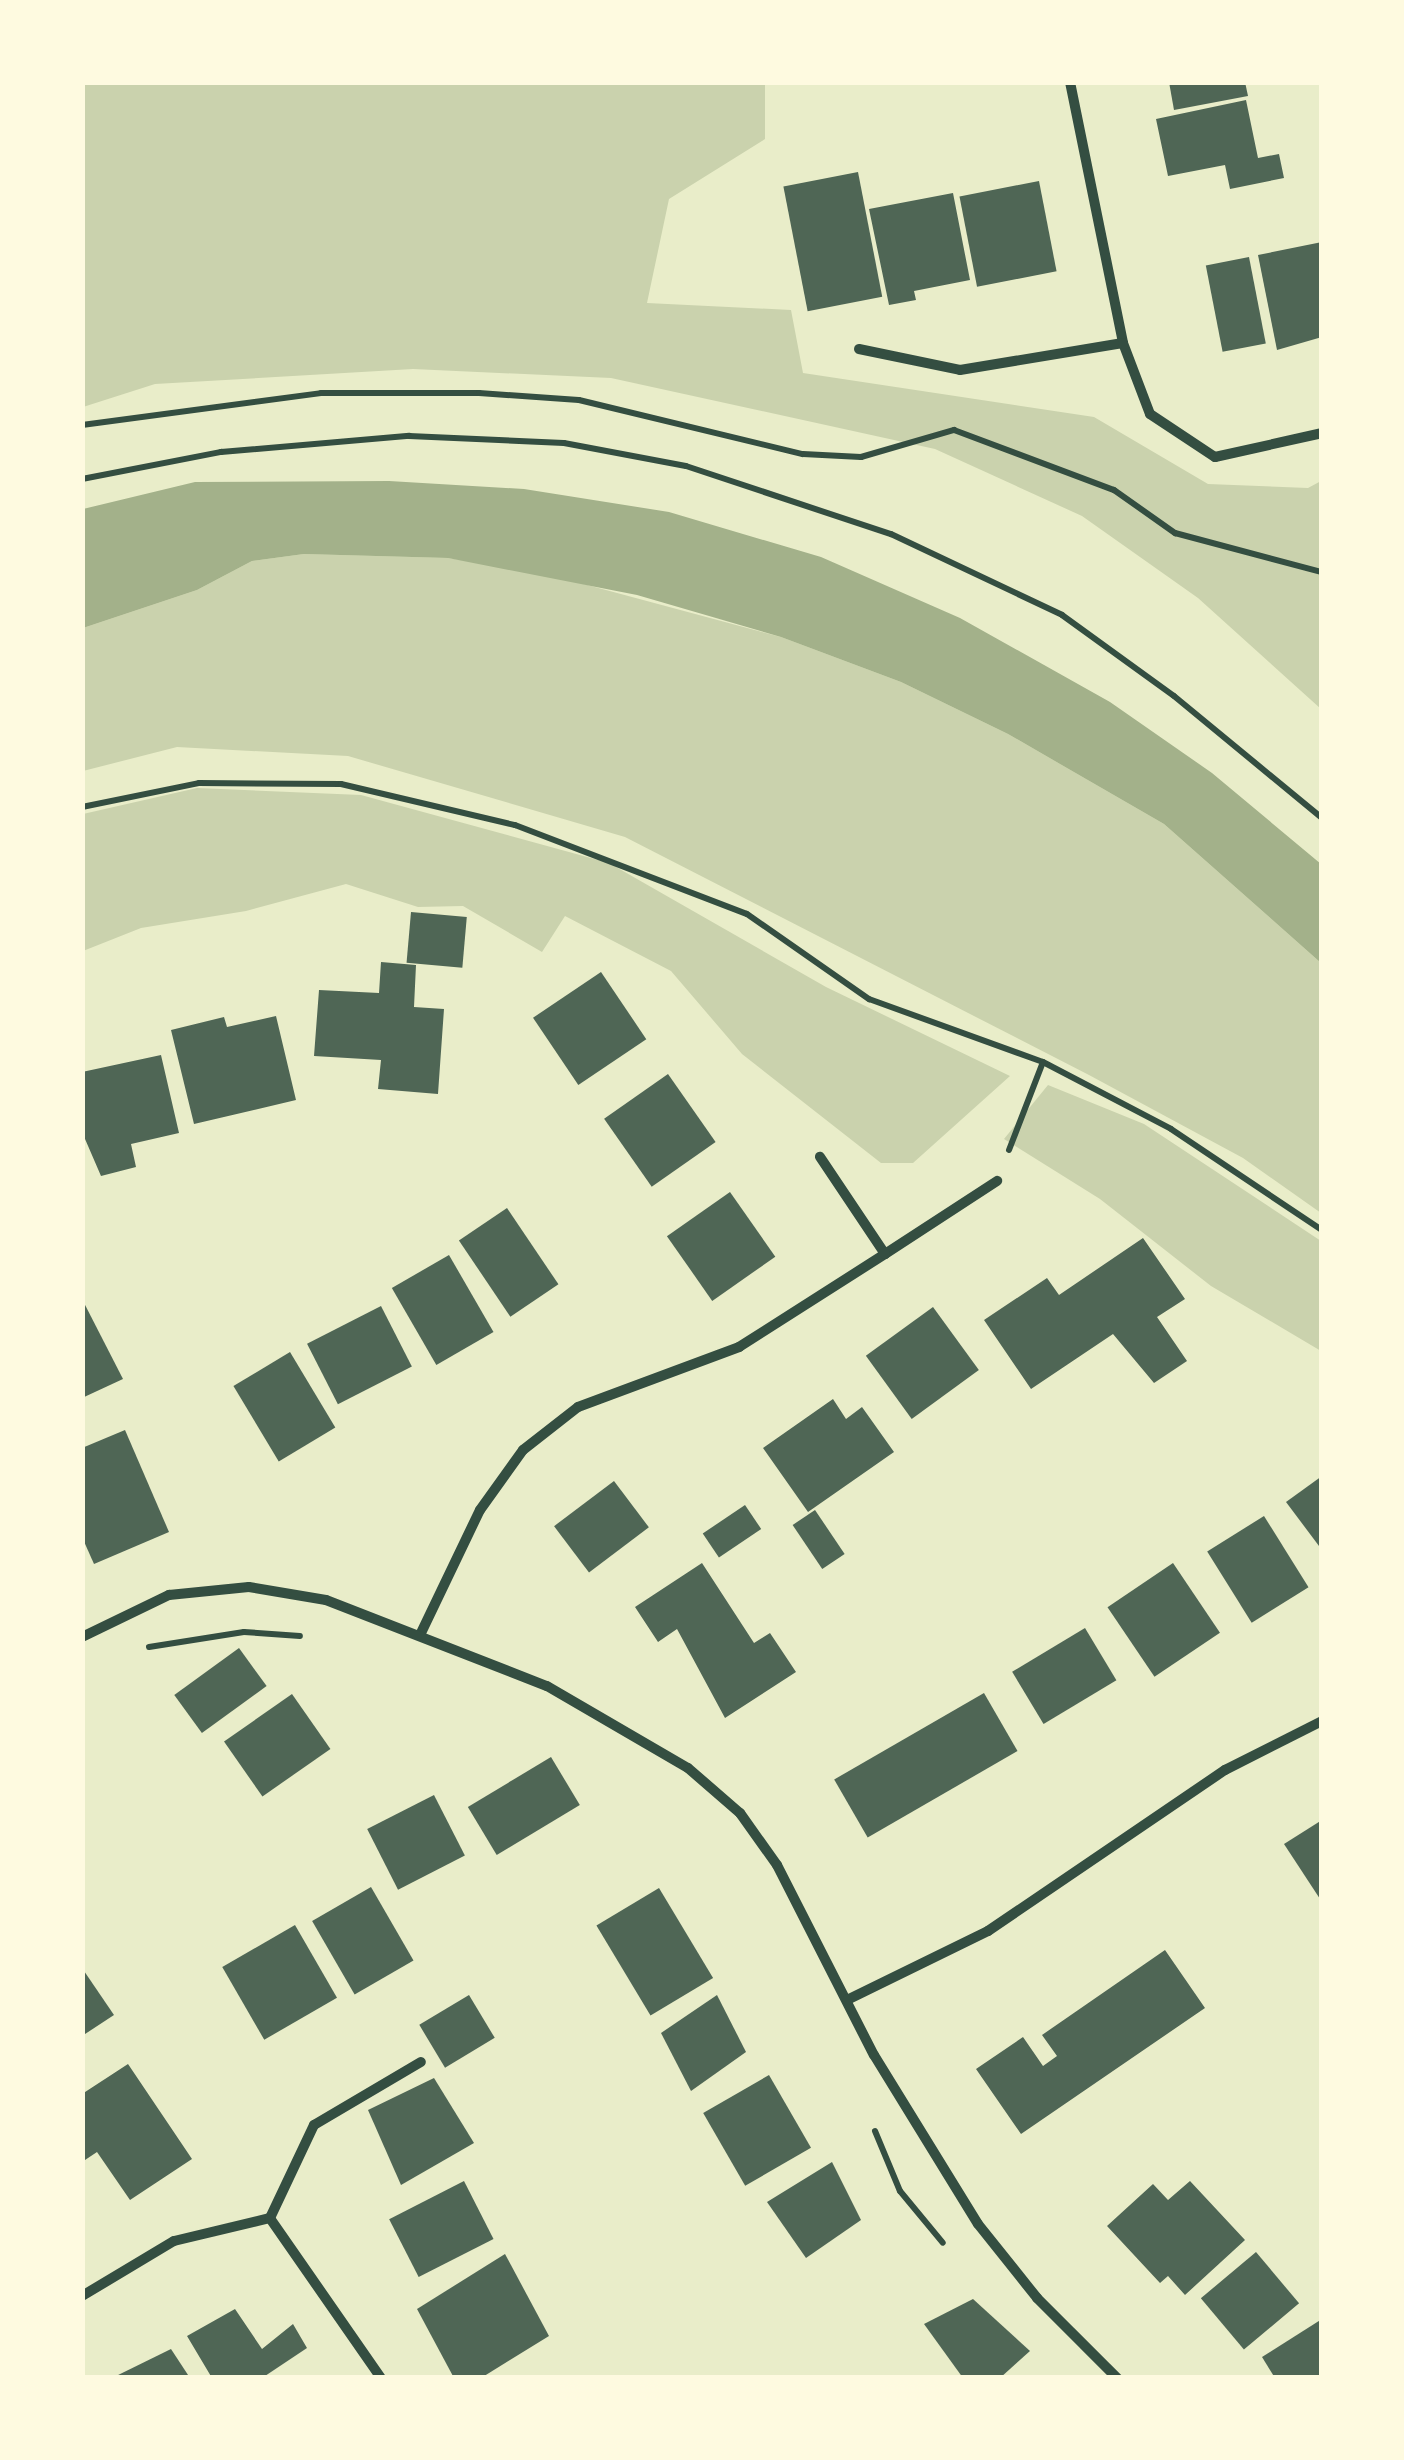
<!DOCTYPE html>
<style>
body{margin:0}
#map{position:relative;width:1404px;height:2460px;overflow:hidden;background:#e9edc9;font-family:Montserrat,sans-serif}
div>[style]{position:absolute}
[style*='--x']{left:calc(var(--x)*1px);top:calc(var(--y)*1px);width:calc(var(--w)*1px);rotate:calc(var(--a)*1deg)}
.green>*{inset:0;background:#cad2ad}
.water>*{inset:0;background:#a3b18a}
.building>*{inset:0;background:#4f6655;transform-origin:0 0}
.path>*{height:6px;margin:-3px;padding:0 3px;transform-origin:3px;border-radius:3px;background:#344e41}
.minor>*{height:10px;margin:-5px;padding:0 5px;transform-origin:5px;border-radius:5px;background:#344e41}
span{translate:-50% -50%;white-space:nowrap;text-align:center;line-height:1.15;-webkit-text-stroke:10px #fefae0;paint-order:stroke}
.frame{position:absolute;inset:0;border:85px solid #fefae0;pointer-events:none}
</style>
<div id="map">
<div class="green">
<i style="clip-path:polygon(83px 83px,765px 83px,765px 139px,669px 199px,647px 303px,791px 310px,803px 373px,1094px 417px,1208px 484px,1308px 488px,1321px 481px,1321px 709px,1198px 598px,1082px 516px,935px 449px,611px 378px,413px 369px,155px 384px,83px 407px)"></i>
<i style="clip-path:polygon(304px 554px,448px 558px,539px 572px,781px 637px,901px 682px,1008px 734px,1164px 824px,1321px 963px,1321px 1213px,1243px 1158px,1089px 1075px,625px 837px,348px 756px,177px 747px,83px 771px,83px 628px,197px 590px,252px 561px)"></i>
<i style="clip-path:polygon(197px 788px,361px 795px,609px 863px,826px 987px,1010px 1076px,913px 1163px,881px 1163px,742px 1054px,671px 971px,565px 916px,542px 952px,463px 906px,418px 907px,346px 884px,246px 911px,141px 928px,83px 951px,83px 814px)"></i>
<i style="clip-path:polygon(1048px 1085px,1144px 1124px,1321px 1241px,1321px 1351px,1211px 1286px,1100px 1199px,1004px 1139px)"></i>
</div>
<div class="water">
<i style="clip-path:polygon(389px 481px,524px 489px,669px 512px,821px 557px,960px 618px,1110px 702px,1212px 773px,1321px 864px,1321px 963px,1164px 824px,1008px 734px,901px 682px,781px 637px,637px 595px,448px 558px,304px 554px,252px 561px,197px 590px,83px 628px,83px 509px,195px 482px)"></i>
</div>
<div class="building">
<i style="clip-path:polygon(1169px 82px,1245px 82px,1248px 96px,1174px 110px)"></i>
<i style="clip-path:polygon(1246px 100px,1258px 158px,1279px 154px,1284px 178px,1230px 189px,1225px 165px,1168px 176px,1156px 119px)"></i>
<i style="left:858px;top:172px;width:127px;height:76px;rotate:79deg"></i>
<i style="left:1039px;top:181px;width:92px;height:81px;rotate:79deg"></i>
<i style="clip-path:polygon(953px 193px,970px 280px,914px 291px,916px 300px,889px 305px,869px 209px)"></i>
<i style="clip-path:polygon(1322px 242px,1322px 337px,1277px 350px,1258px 255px)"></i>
<i style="left:1249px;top:257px;width:88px;height:44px;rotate:79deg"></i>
<i style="left:411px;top:912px;width:56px;height:51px;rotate:5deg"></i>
<i style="clip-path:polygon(381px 962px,416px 965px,414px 1007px,444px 1009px,438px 1094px,378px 1089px,381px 1060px,314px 1056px,319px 990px,379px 993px)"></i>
<i style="left:601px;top:972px;width:81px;height:82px;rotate:56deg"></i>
<i style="clip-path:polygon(276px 1016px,296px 1100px,194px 1124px,171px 1030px,224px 1017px,227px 1027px)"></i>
<i style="clip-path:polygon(161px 1055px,179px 1133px,131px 1144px,136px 1167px,101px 1176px,82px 1132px,82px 1072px)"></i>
<i style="left:668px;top:1074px;width:83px;height:78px;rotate:55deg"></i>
<i style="left:730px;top:1192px;width:79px;height:77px;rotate:55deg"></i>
<i style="left:507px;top:1208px;width:92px;height:58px;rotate:56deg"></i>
<i style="clip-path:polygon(1143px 1238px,1185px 1299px,1157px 1317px,1187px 1361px,1154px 1383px,1113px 1334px,1031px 1389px,984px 1320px,1047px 1278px,1059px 1295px)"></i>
<i style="left:449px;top:1255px;width:89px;height:66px;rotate:60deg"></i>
<i style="clip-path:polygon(82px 1299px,123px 1379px,82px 1398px)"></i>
<i style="left:381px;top:1306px;width:68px;height:83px;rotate:63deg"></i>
<i style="left:933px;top:1307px;width:78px;height:83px;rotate:54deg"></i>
<i style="left:290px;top:1352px;width:88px;height:66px;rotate:59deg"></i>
<i style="clip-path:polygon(833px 1399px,846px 1419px,862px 1407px,894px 1452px,808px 1512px,763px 1448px)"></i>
<i style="clip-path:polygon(125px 1430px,169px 1532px,94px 1564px,82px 1537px,82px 1448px)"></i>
<i style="clip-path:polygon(1322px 1476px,1322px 1550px,1286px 1502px)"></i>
<i style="left:614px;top:1481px;width:58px;height:75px;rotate:53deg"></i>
<i style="left:745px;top:1505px;width:29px;height:51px;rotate:56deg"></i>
<i style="left:815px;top:1510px;width:53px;height:27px;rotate:56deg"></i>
<i style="left:1264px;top:1516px;width:84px;height:67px;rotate:58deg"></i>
<i style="clip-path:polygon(702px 1563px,754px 1643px,770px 1633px,796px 1672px,725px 1718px,677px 1629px,658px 1642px,635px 1607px)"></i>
<i style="left:1173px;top:1563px;width:84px;height:79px;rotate:56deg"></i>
<i style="left:1085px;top:1628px;width:61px;height:85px;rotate:59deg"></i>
<i style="left:239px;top:1648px;width:47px;height:80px;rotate:54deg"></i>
<i style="left:984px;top:1693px;width:67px;height:173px;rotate:60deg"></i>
<i style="left:292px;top:1694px;width:67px;height:83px;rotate:55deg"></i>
<i style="left:551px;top:1757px;width:56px;height:97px;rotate:59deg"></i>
<i style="left:434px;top:1795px;width:68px;height:75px;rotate:63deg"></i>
<i style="clip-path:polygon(1322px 1820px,1322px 1902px,1284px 1844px)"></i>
<i style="left:371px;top:1887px;width:85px;height:68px;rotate:60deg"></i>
<i style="left:659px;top:1888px;width:105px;height:73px;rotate:59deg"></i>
<i style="left:295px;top:1925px;width:84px;height:84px;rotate:60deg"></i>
<i style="clip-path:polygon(1165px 1950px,1205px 2008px,1021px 2134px,976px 2069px,1023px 2037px,1043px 2066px,1057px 2056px,1042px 2035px)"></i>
<i style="clip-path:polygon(82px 1968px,114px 2015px,82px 2036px)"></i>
<i style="left:469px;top:1995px;width:50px;height:58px;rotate:59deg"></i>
<i style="clip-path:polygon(717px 1995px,746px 2052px,691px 2091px,661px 2033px)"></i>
<i style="clip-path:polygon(128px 2064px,192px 2159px,130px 2200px,97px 2152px,82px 2162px,82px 2094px)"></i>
<i style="left:769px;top:2075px;width:84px;height:76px;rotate:60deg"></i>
<i style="clip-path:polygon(434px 2078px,474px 2143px,401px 2185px,368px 2110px)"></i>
<i style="clip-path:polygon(832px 2162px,861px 2220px,806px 2258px,767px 2202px)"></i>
<i style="left:464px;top:2181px;width:65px;height:84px;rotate:63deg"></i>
<i style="clip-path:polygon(1190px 2181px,1245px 2240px,1185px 2295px,1168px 2276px,1160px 2283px,1107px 2226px,1153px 2184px,1168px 2200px)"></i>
<i style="left:1256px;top:2252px;width:67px;height:72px;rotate:50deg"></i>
<i style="clip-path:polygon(505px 2254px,549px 2336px,481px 2378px,454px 2378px,417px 2309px)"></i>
<i style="clip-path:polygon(973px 2299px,1030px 2351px,1000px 2378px,963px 2378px,924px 2324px)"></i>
<i style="clip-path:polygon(235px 2309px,262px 2349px,293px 2324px,307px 2348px,262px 2378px,212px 2378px,187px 2336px)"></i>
<i style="clip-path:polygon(1322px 2319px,1322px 2378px,1275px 2378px,1262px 2357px)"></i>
<i style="clip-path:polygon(171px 2349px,190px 2378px,112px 2378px)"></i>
</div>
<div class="path">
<i style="--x:82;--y:425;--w:241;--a:-7.6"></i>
<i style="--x:321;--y:393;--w:158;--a:0"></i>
<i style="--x:479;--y:393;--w:100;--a:4"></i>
<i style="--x:579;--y:400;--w:230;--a:13.6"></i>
<i style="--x:803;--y:454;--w:58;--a:3"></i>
<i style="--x:861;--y:457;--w:97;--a:-16.2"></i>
<i style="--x:954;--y:430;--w:171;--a:20.6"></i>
<i style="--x:1114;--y:490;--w:75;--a:35.2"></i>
<i style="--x:1175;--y:533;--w:152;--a:14.9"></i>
<i style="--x:82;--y:479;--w:142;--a:-11"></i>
<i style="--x:221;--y:452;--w:189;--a:-4.9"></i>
<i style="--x:409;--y:436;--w:155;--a:2.6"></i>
<i style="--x:564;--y:443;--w:124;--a:10.7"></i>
<i style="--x:686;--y:466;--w:216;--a:18.4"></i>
<i style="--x:891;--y:534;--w:189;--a:25.3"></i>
<i style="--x:1062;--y:615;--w:138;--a:35.9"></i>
<i style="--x:1174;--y:696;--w:192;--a:39.5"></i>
<i style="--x:82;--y:807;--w:119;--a:-11.6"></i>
<i style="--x:199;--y:783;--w:142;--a:0.4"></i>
<i style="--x:341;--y:784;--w:179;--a:13.3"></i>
<i style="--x:515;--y:825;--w:248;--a:21"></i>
<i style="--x:747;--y:914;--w:149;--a:34.9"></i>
<i style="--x:869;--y:999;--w:185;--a:19.9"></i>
<i style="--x:1043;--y:1062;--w:144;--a:27.6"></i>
<i style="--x:1171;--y:1129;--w:182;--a:33.8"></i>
<i style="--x:1009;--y:1150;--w:94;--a:-68.9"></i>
<i style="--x:149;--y:1647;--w:96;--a:-9"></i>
<i style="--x:244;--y:1632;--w:56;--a:4.1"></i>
<i style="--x:875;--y:2131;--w:65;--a:67.4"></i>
<i style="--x:900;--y:2191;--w:67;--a:50.4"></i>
</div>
<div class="minor">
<i style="--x:1070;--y:82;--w:266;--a:78.5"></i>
<i style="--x:859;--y:349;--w:103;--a:11.7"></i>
<i style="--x:960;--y:370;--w:165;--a:-9.4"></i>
<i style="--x:1123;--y:343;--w:76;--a:69.2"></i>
<i style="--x:1150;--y:414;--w:78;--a:33.5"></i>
<i style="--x:1215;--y:457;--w:110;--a:-12.6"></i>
<i style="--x:885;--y:1254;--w:134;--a:-33.1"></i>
<i style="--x:421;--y:1633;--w:136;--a:-64.4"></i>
<i style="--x:480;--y:1510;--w:74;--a:-54.4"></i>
<i style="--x:523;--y:1450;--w:70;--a:-38"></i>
<i style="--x:578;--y:1407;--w:172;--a:-20.4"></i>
<i style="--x:739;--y:1347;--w:173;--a:-32.5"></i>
<i style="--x:885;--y:1254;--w:117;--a:-123.8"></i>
<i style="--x:82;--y:1637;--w:97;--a:-25.8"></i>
<i style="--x:169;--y:1595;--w:80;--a:-5.7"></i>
<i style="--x:249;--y:1587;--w:78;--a:9.6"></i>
<i style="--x:326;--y:1600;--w:237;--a:21.3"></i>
<i style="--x:547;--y:1686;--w:163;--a:30.2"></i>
<i style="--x:688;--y:1768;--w:69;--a:40.9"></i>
<i style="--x:740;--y:1813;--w:64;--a:54.6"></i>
<i style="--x:777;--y:1865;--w:213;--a:63"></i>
<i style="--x:874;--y:2055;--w:198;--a:58.4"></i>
<i style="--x:978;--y:2224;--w:95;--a:51.4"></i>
<i style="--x:1037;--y:2298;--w:113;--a:45"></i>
<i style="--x:847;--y:2000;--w:157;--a:-26.1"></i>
<i style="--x:988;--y:1931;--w:287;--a:-34.2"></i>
<i style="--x:1225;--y:1770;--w:109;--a:-26.8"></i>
<i style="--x:82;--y:2296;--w:107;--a:-30.9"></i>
<i style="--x:174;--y:2241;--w:99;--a:-13.5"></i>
<i style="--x:381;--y:2378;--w:195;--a:-124.8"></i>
<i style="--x:270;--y:2218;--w:103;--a:-64.7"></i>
<i style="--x:314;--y:2125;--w:124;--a:-30.5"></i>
</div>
<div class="frame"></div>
</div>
